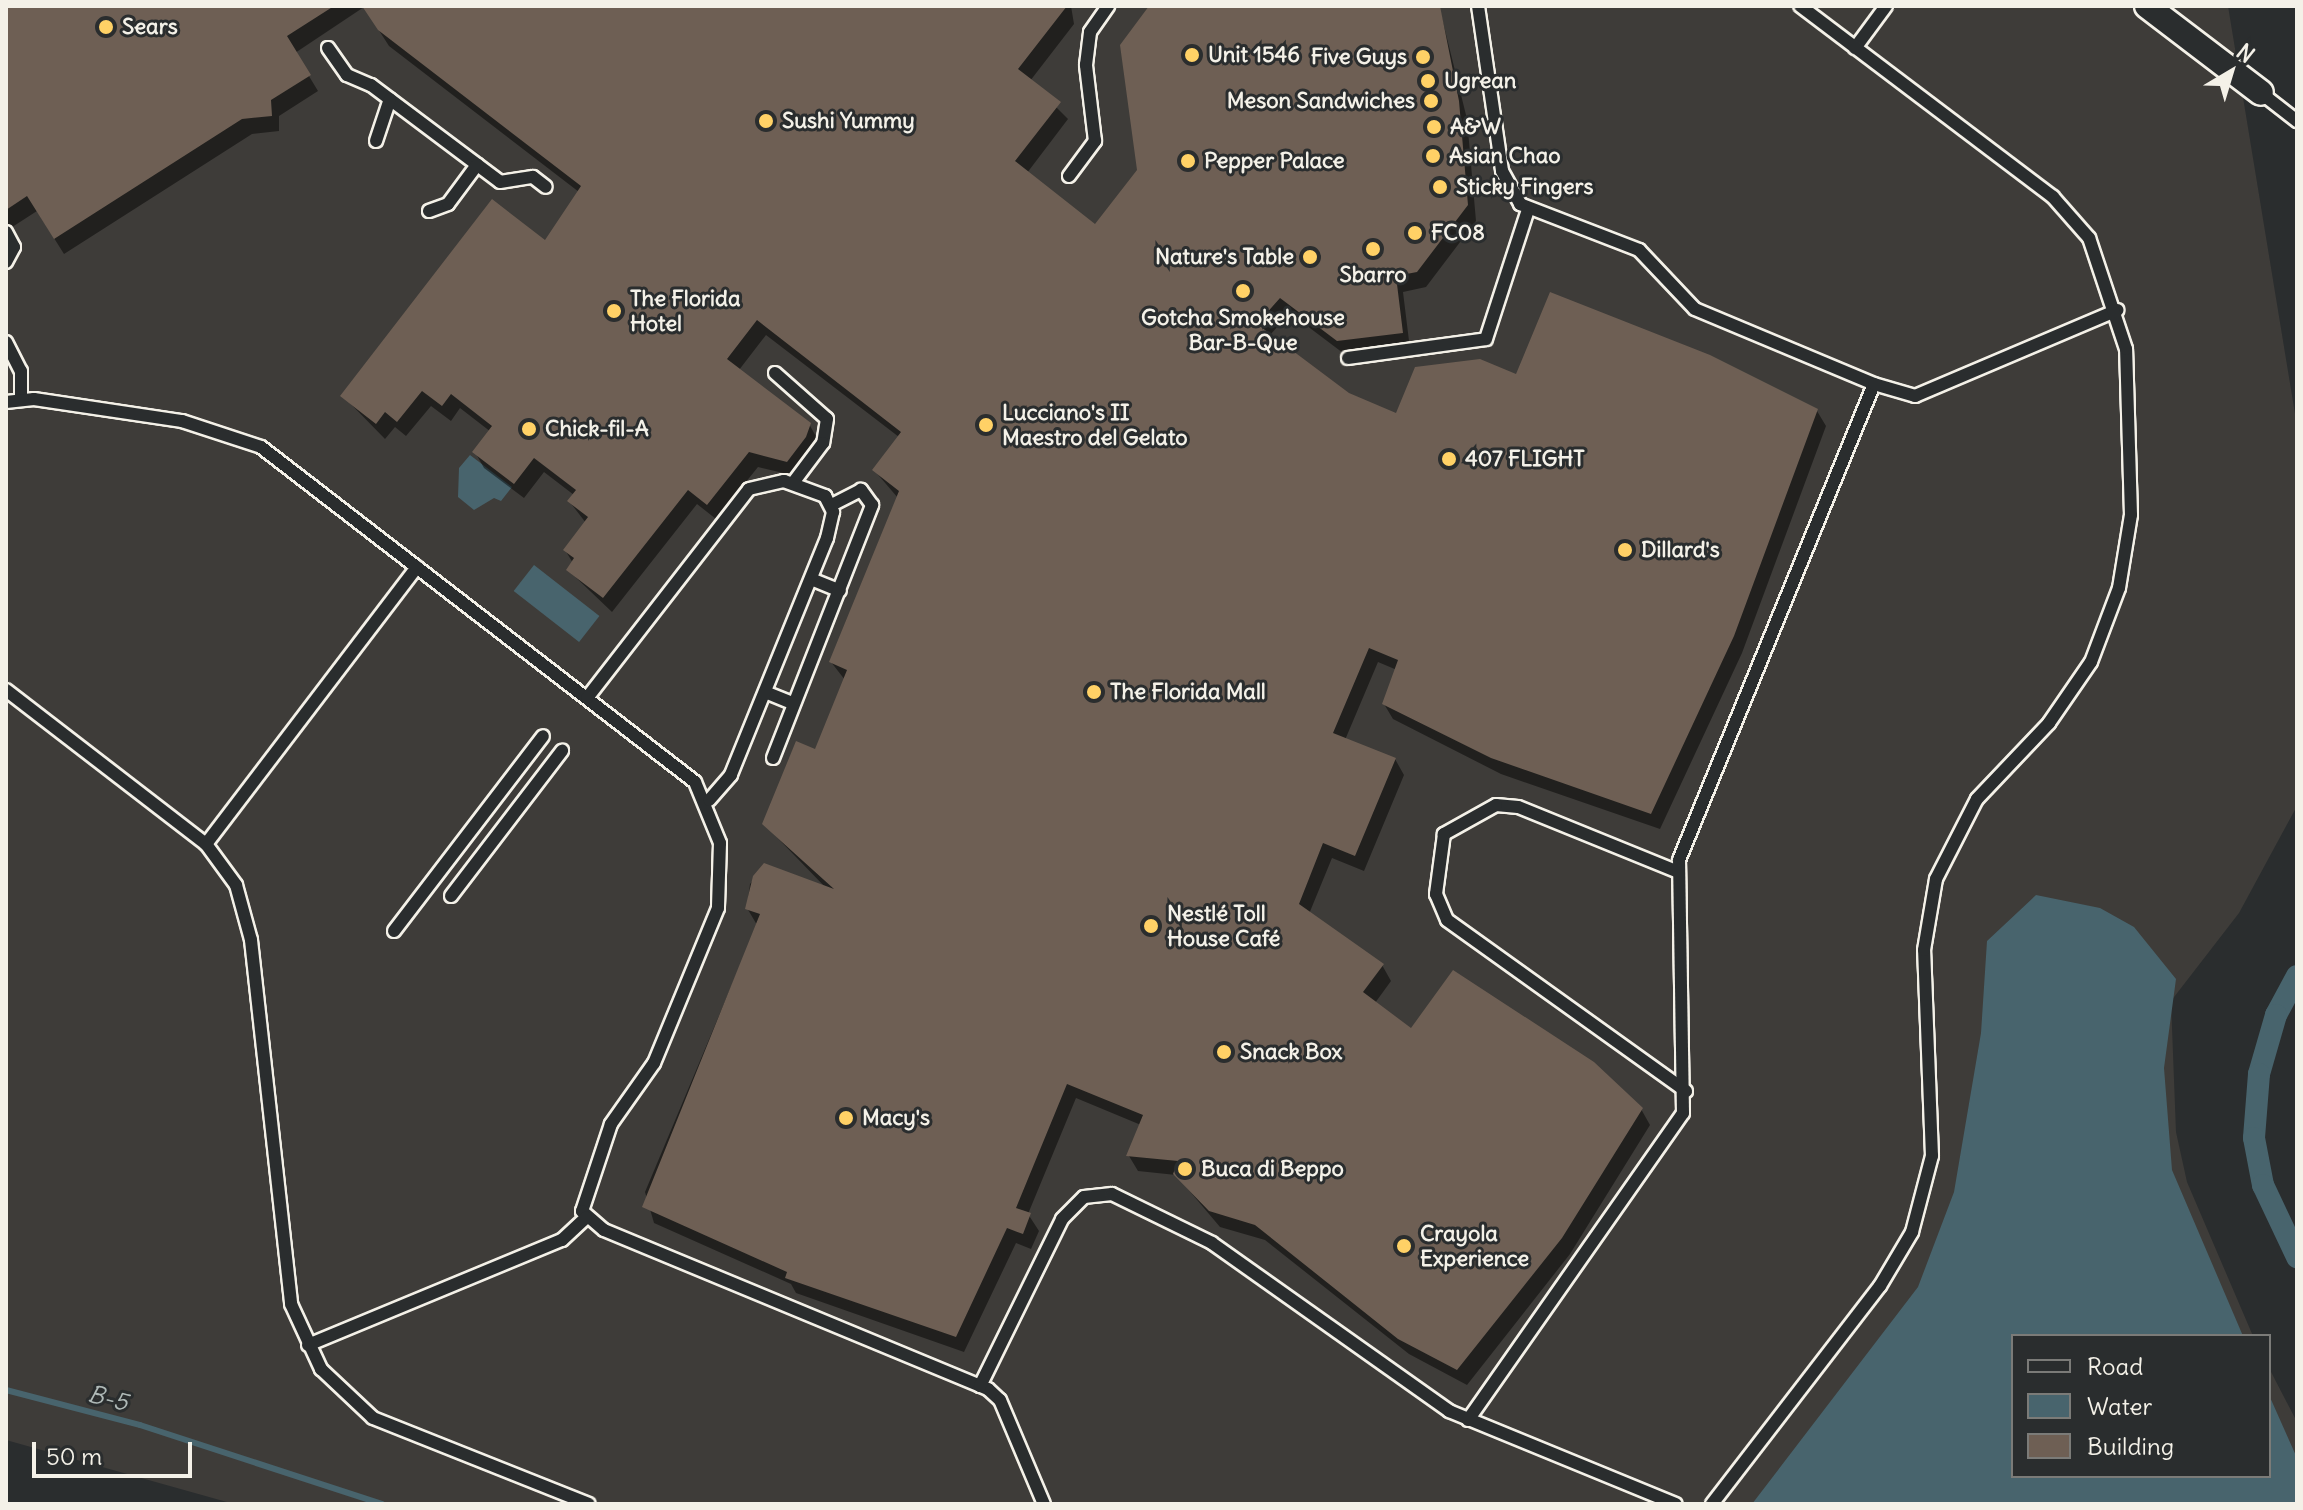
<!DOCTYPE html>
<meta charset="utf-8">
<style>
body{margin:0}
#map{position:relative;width:2303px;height:1510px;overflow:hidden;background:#2a2d2e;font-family:Delius,sans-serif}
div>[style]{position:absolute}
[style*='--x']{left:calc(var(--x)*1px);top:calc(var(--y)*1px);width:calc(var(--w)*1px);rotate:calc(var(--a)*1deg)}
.built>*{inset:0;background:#3e3c39}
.water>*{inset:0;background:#48646d;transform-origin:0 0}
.shadow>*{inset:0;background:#0007}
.stream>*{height:6px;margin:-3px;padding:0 3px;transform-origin:3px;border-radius:3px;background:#48646d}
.canal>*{height:22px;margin:-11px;padding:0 11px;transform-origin:11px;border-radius:11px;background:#48646d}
.building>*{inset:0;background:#6e5f54}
.roads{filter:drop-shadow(2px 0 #f4f1e8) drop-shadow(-2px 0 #f4f1e8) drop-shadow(0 2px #f4f1e8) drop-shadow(0 -2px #f4f1e8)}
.service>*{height:12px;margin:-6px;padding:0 6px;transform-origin:6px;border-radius:6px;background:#2a2d2e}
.minor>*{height:24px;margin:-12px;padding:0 12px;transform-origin:12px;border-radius:12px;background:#2a2d2e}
.dots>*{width:22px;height:22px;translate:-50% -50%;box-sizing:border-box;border:4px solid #2a2d2e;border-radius:50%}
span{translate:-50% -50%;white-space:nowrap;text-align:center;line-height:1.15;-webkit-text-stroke:6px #2a2d2e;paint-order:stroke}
.poi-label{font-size:22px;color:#f4f1e8;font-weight:700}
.left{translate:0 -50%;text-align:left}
.right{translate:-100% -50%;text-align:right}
.water-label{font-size:24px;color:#afb9b7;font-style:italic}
.frame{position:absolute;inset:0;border:8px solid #f4f1e8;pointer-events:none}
.legend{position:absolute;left:2011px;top:1334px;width:260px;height:144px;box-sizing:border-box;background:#2a2d2e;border:2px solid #7b7b78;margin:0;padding:10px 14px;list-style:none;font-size:24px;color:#f4f1e8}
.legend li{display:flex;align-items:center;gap:16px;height:40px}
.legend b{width:40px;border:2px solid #7b7b78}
.north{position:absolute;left:2191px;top:32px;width:80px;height:80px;-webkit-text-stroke:6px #2a2d2e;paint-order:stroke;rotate:38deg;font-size:22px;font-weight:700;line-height:32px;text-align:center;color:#f4f1e8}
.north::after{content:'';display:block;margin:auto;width:28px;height:36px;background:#f4f1e8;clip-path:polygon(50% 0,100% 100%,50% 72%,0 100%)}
.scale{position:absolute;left:32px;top:1442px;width:160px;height:36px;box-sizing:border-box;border:4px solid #f4f1e8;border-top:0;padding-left:10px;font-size:24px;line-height:28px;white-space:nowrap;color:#f4f1e8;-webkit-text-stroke:6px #2a2d2e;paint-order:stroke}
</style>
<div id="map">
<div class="built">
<i style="clip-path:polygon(6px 6px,2228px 6px,2297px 426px,2297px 806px,2239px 913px,2171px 1001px,2176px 1132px,2187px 1182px,2253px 1336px,2013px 1336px,2013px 1476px,2269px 1476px,2269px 1368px,2297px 1422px,2297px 1504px,234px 1504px,6px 1440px)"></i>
</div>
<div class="water">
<i style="clip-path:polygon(470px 455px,512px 487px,501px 501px,494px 498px,474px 510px,458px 497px,459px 468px)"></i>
<i style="left:534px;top:565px;width:83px;height:33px;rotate:38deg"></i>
<i style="clip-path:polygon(2036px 895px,2100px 908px,2134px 927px,2176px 979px,2164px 1068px,2172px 1170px,2243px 1336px,2013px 1336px,2013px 1476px,2269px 1476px,2269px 1395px,2297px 1458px,2297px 1504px,1752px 1504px,1918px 1287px,1954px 1192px,1981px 1033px,1987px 941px)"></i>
</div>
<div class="shadow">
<i style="clip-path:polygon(6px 6px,1071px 6px,1074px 24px,1030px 81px,1068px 119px,1027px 173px,1096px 227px,1139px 170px,1152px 6px,1439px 6px,1467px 119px,1476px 221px,1426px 287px,1403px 292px,1410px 349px,1347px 356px,1290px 313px,1269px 336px,1348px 395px,1397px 416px,1517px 376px,1817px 411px,1826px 426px,1742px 653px,1660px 829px,1501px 774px,1393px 719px,1384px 704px,1397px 670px,1378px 662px,1345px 740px,1395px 759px,1404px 775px,1364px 871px,1332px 858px,1309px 914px,1382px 965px,1391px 981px,1375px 1003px,1411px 1031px,1641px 1109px,1650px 1125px,1570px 1254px,1467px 1385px,1409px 1354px,1265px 1240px,1220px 1227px,1176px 1175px,1138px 1171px,1129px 1156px,1141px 1125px,1076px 1098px,1028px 1214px,1039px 1231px,1031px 1249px,1016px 1243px,964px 1352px,796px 1293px,791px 1284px,654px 1223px,645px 1192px,757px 925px,747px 908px,750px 884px,765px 866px,827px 889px,764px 824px,816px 752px,845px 680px,831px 662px,898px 498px,874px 470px,899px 437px,766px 335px,739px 370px,809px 424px,818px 440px,796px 476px,758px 467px,716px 519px,697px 504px,612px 612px,568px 570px,573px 563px,565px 550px,586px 523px,569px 501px,574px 495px,544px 472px,524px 498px,484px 468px,475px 452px,491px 432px,460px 408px,451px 421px,431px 406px,406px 436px,395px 427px,385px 439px,343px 396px,546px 243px,579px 192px,389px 46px,364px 7px,295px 53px,318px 91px,279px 116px,279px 131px,252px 134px,64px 254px,37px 211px,6px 231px)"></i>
</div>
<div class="stream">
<i style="--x:6;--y:1390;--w:138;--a:14.6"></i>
<i style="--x:140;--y:1425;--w:255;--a:18.1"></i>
</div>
<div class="canal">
<i style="--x:2297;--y:976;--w:44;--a:118.3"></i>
<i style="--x:2276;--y:1015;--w:61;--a:106.1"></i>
<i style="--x:2259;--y:1074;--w:64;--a:94.5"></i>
<i style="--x:2254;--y:1138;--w:48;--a:79.2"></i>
<i style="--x:2263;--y:1185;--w:80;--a:64.7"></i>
</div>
<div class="building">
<i style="clip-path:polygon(6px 6px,334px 6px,287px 36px,311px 75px,271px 100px,272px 116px,242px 119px,54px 239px,27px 196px,6px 210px)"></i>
<i style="clip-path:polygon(362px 6px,1067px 6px,1018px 69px,1061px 102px,1015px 161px,1095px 224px,1137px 170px,1120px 45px,1149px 6px,1440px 6px,1459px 101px,1468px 205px,1417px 272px,1396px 276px,1403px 333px,1337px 341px,1280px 298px,1257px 324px,1349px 393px,1396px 413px,1415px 367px,1480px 359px,1516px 374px,1550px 292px,1710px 355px,1818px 409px,1734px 636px,1651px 814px,1491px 758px,1382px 704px,1398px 660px,1369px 648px,1333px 733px,1396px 758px,1355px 856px,1323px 843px,1299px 904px,1384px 964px,1363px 992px,1411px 1028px,1453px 970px,1594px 1062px,1643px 1108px,1562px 1238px,1457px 1370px,1398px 1339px,1255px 1225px,1209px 1211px,1173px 1174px,1178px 1161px,1126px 1156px,1143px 1115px,1067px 1084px,1016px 1208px,1031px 1213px,1023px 1234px,1007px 1228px,956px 1337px,785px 1278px,787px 1272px,642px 1207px,760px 914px,745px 909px,753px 876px,764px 863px,834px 889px,762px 824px,796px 741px,815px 749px,847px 670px,829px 662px,899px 491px,872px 470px,901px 432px,757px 320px,727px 359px,811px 423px,806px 437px,787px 462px,749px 452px,707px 505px,688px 490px,603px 598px,566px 570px,574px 558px,563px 550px,588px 517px,567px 501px,576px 490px,534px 458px,514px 484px,472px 452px,492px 426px,451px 394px,442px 406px,422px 391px,397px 422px,385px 412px,376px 424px,340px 396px,492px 199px,545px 240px,581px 186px,378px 30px)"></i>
</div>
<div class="roads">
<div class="service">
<i style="--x:1478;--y:6;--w:167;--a:81.7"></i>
<i style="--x:1502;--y:171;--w:38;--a:61"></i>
<i style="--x:1520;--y:204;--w:128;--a:21.1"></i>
<i style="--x:1639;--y:250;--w:81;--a:46.5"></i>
<i style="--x:1695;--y:309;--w:194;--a:22.7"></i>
<i style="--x:328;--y:48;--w:33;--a:55"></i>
<i style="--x:347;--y:75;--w:26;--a:23"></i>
<i style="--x:371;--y:85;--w:161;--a:36.9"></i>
<i style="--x:500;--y:182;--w:33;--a:-9"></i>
<i style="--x:533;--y:177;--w:16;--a:38"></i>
<i style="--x:1855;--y:48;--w:52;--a:-53.6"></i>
<i style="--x:2261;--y:93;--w:46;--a:37.9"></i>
<i style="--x:376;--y:141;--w:44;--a:-71.6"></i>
<i style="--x:1069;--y:176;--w:44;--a:-53.4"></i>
<i style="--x:1095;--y:141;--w:77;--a:-96.8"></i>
<i style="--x:1086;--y:65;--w:33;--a:-83"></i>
<i style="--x:1090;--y:32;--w:32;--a:-55"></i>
<i style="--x:429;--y:211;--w:20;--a:-20"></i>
<i style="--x:448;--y:204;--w:49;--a:-53.4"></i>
<i style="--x:6;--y:232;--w:17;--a:62"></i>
<i style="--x:14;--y:247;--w:17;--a:118"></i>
<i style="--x:6;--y:342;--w:33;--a:63"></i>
<i style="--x:21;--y:371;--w:27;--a:90"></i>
<i style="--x:1348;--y:358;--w:139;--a:-7.8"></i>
<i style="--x:1486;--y:339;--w:136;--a:-72"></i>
<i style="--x:775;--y:373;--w:69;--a:41.5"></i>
<i style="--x:827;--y:419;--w:24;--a:99"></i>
<i style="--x:823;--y:443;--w:50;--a:126.9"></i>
<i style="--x:6;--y:402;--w:28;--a:-6"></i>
<i style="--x:34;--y:399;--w:150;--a:8.5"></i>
<i style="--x:182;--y:421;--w:83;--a:18.2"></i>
<i style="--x:261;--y:447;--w:548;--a:37.66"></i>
<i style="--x:695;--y:782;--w:66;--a:67.7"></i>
<i style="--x:720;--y:843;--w:65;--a:91.8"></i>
<i style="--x:718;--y:908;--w:168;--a:112.4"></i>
<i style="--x:654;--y:1063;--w:75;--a:125.2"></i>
<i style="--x:611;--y:1124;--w:92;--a:108.4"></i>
<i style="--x:582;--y:1211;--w:29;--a:41"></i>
<i style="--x:604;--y:1230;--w:416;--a:22.5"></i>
<i style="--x:988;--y:1389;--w:16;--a:43"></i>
<i style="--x:1000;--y:1400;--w:113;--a:67.1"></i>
<i style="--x:811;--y:579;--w:31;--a:22"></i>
<i style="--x:6;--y:690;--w:252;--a:37.6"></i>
<i style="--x:206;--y:844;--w:51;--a:53.8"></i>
<i style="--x:236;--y:885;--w:57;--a:74.7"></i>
<i style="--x:251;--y:940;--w:366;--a:83.7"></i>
<i style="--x:291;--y:1304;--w:72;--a:65.2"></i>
<i style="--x:321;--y:1369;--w:71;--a:43.3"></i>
<i style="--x:373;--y:1418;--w:232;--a:21.7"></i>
<i style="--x:765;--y:692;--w:31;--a:22"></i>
<i style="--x:587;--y:698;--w:264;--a:-52.2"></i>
<i style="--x:749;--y:489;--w:36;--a:-13"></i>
<i style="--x:784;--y:481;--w:44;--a:20.1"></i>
<i style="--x:825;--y:496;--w:18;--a:63"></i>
<i style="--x:833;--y:512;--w:27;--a:103"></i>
<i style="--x:827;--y:538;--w:256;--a:112.1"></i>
<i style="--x:731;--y:775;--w:33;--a:131"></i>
<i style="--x:773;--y:758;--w:272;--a:-68.6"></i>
<i style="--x:872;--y:505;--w:19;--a:-126"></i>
<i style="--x:861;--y:490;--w:33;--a:153"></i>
<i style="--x:206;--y:844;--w:348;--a:-52.7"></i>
<i style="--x:1676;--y:871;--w:170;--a:-157.9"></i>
<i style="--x:1518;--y:807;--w:22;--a:-175"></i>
<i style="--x:1496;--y:805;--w:60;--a:150.9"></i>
<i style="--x:1444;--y:834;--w:61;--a:97.6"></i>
<i style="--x:1436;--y:894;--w:28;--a:67"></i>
<i style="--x:1447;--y:920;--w:294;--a:35.6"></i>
<i style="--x:451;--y:896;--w:183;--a:-52.6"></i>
<i style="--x:394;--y:931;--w:245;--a:-52.6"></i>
<i style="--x:308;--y:1345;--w:275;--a:-22.5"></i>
<i style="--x:562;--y:1240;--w:33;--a:-43"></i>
<i style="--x:980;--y:1386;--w:186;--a:-63.8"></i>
<i style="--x:1062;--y:1219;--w:31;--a:-45"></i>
<i style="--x:1084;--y:1197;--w:28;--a:-6"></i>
<i style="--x:1112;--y:1194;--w:111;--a:26.1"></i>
<i style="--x:1212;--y:1243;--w:291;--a:35.3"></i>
<i style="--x:1449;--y:1411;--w:245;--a:22.3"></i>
<i style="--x:1468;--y:1420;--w:375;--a:-55"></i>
<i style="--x:1683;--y:1113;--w:253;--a:-90.9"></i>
<i style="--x:1679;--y:860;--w:514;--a:-67.72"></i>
<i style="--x:1874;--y:384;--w:43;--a:16.3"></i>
<i style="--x:1915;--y:396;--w:220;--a:-23"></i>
<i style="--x:1712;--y:1504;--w:275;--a:-52.4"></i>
<i style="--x:1880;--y:1286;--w:63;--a:-59.3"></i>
<i style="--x:1912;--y:1232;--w:79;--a:-75.3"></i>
<i style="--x:1932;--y:1156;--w:206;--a:-92.2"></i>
<i style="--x:1924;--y:950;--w:72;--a:-80.4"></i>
<i style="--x:1936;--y:879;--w:90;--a:-62.9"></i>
<i style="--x:1977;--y:799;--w:105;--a:-46.5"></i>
<i style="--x:2049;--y:723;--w:74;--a:-55.5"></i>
<i style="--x:2091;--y:662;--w:79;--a:-69.3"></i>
<i style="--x:2119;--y:588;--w:74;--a:-80.7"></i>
<i style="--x:2131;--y:515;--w:166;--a:-91.7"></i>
<i style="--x:2126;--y:349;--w:117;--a:-108.4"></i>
<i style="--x:2089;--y:238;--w:55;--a:-131.3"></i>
<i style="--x:2053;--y:197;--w:317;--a:-142.9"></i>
</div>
<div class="minor">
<i style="--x:2147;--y:6;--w:143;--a:37.3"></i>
</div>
</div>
<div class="dots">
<i style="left:106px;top:27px;background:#ffd166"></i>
<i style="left:1192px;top:55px;background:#ffd166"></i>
<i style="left:1423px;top:57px;background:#ffd166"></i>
<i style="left:1428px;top:81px;background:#ffd166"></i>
<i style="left:1431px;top:101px;background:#ffd166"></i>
<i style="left:766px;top:121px;background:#ffd166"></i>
<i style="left:1434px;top:127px;background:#ffd166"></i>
<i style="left:1433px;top:156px;background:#ffd166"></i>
<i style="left:1188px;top:161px;background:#ffd166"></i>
<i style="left:1440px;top:187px;background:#ffd166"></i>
<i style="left:1415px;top:233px;background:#ffd166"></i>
<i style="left:1373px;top:249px;background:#ffd166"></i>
<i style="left:1310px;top:257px;background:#ffd166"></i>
<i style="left:1243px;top:291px;background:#ffd166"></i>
<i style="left:614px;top:311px;background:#ffd166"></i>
<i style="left:986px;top:425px;background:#ffd166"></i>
<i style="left:529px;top:429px;background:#ffd166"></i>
<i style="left:1449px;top:459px;background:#ffd166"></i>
<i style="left:1625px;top:550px;background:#ffd166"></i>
<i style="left:1094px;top:692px;background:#ffd166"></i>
<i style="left:1151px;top:926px;background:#ffd166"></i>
<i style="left:1224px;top:1052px;background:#ffd166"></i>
<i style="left:846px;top:1118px;background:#ffd166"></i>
<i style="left:1185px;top:1169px;background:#ffd166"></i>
<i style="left:1404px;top:1246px;background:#ffd166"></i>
</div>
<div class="poi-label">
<span class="left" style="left:122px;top:27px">Sears</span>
<span class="left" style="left:1208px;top:55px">Unit 1546</span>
<span class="right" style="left:1407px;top:57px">Five Guys</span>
<span class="left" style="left:1444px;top:81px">Ugrean</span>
<span class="right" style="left:1415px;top:101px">Meson Sandwiches</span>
<span class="left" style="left:782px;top:121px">Sushi Yummy</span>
<span class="left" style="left:1450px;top:127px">A&amp;W</span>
<span class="left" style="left:1449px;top:156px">Asian Chao</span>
<span class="left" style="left:1204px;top:161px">Pepper Palace</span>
<span class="left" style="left:1456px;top:187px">Sticky Fingers</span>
<span class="left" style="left:1431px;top:233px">FC08</span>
<span class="right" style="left:1294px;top:257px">Nature's Table</span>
<span style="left:1373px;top:275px">Sbarro</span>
<span class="left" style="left:630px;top:311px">The Florida<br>Hotel</span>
<span style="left:1243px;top:330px">Gotcha Smokehouse<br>Bar-B-Que</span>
<span class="left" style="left:1002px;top:425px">Lucciano's II<br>Maestro del Gelato</span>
<span class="left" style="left:545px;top:429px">Chick-fil-A</span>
<span class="left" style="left:1465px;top:459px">407 FLIGHT</span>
<span class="left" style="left:1641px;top:550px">Dillard's</span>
<span class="left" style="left:1110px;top:692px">The Florida Mall</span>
<span class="left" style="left:1167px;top:926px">Nestlé Toll<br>House Café</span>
<span class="left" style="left:1240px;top:1052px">Snack Box</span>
<span class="left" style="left:862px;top:1118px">Macy's</span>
<span class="left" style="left:1201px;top:1169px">Buca di Beppo</span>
<span class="left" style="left:1420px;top:1246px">Crayola<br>Experience</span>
</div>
<div class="water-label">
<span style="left:108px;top:1398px;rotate:14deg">B-5</span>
</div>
<div class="frame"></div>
<ul class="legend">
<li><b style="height:10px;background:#2a2d2e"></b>Road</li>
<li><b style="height:22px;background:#48646d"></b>Water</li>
<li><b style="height:22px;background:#6e5f54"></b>Building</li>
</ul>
<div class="north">N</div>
<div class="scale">50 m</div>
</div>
